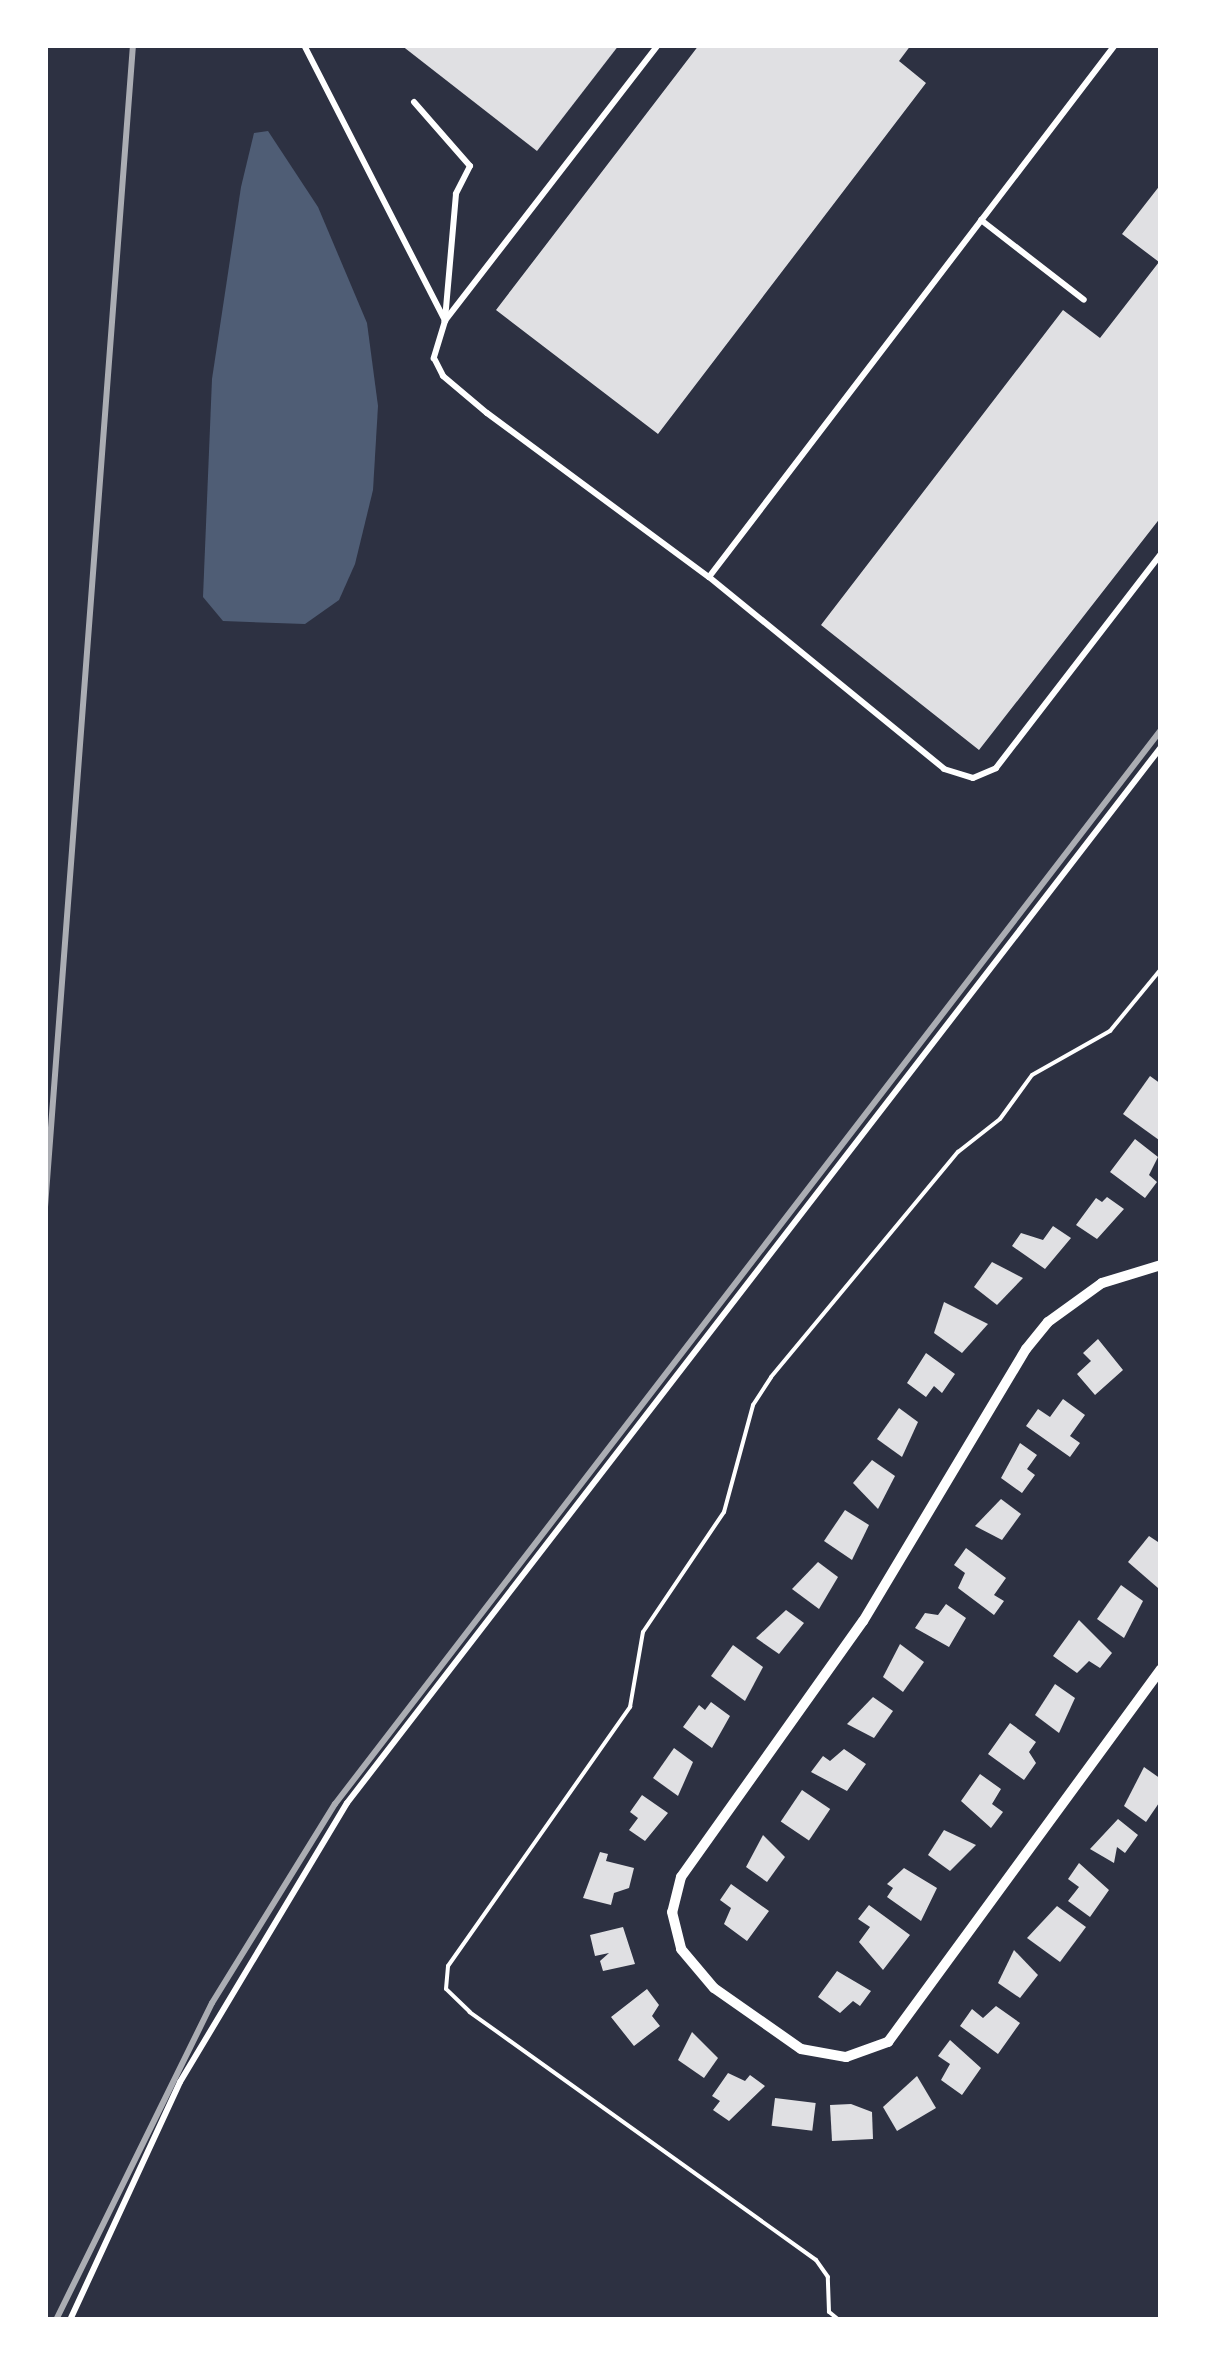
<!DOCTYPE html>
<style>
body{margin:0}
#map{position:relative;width:1206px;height:2365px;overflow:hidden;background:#2d3142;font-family:Karla,sans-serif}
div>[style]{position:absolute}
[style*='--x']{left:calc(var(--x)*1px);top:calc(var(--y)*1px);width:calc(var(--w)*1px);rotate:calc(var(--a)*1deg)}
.water>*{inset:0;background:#4f5d75}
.building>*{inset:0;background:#e0e0e3;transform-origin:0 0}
.path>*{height:4px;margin:-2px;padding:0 2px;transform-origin:2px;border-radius:2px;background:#fff}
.service>*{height:6px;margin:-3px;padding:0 3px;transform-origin:3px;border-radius:3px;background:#fff}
.minor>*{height:10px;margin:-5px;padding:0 5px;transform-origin:5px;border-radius:5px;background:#fff}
.rail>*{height:6px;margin:-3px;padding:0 3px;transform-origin:3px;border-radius:3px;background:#abadb3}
span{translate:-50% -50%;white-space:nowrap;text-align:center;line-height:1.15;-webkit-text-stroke:10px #fff;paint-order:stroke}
.frame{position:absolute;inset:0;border:48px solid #fff;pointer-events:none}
</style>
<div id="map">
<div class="water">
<i style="clip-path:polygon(268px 131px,318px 207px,367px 323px,378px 406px,373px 490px,355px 564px,339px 600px,305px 624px,223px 621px,203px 597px,212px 379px,241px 187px,254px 133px)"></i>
</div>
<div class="building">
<i style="clip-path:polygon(401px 45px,619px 45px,537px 151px)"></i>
<i style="clip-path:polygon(699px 45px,911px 45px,899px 61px,926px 83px,658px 434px,496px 310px)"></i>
<i style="clip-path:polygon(1161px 184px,1161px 517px,979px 750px,821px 625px,1063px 310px,1100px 338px,1159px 262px,1122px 234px)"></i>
<i style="clip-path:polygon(1150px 1076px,1161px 1084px,1159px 1140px,1123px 1114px)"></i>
<i style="clip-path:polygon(1135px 1139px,1158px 1157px,1149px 1175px,1157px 1182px,1145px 1198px,1110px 1172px)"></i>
<i style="clip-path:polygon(1107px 1197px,1124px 1209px,1097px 1239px,1076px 1225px,1096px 1198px,1102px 1202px)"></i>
<i style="clip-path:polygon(1053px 1226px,1071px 1238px,1045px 1269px,1012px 1246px,1021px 1233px,1043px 1240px)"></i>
<i style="clip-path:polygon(992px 1262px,1023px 1278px,997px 1305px,974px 1287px)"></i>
<i style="clip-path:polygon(944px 1302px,988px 1324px,962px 1353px,934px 1333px)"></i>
<i style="clip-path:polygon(1098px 1339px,1123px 1370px,1095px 1395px,1077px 1374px,1091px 1361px,1083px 1353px)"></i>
<i style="clip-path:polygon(926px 1353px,955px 1374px,942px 1393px,934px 1386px,926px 1397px,907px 1383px)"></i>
<i style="clip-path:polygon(1063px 1399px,1085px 1415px,1070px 1436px,1080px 1443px,1070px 1457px,1026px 1426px,1038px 1409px,1050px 1417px)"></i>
<i style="clip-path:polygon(899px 1408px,918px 1422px,902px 1457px,877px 1439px)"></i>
<i style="clip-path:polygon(1020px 1443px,1037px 1455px,1027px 1469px,1035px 1475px,1022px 1493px,1001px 1478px)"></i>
<i style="clip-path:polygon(872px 1460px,895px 1476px,878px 1509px,853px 1483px)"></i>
<i style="clip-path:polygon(1001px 1499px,1021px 1514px,1002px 1540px,975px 1526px)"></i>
<i style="clip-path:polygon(845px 1510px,869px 1525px,852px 1560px,824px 1541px)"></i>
<i style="clip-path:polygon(1149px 1536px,1161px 1544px,1158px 1588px,1128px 1562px)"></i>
<i style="clip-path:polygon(966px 1548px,1006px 1578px,994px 1595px,1004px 1601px,994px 1615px,958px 1588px,965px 1573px,954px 1565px)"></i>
<i style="clip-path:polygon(818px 1562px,838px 1577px,819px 1609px,792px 1589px)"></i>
<i style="clip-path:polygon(1121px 1585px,1143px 1601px,1124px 1638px,1097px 1619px)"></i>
<i style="clip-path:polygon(946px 1604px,966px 1618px,949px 1647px,915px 1628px,925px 1613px,938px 1615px)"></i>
<i style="clip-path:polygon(786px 1610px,804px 1623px,779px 1654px,756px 1638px)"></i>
<i style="clip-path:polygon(1079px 1620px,1112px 1653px,1100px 1668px,1089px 1661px,1077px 1673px,1053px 1656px)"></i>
<i style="clip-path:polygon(900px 1644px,924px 1662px,903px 1692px,883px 1677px)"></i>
<i style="clip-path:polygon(733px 1645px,763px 1667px,745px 1701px,711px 1676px)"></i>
<i style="clip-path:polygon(1055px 1684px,1075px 1698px,1059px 1733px,1035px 1715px)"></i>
<i style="clip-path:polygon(873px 1697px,893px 1711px,874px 1738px,847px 1724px)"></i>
<i style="clip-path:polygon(711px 1702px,730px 1716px,712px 1748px,683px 1727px,699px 1705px,705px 1710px)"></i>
<i style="clip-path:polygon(1010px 1723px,1036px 1742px,1029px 1752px,1036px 1763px,1024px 1780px,988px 1754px)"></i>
<i style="clip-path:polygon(674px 1748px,693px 1762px,678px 1796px,653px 1778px)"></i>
<i style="clip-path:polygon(844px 1749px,866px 1764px,847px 1791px,811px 1772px,823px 1756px,830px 1761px)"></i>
<i style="clip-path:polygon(1144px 1767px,1161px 1779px,1161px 1800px,1146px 1822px,1124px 1806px)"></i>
<i style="clip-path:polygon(980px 1774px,1001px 1789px,992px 1804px,1003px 1812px,991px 1828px,961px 1801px)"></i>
<i style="left:802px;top:1790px;width:34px;height:38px;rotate:34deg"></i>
<i style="clip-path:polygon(642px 1795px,668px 1813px,645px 1841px,629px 1830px,638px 1818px,630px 1812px)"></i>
<i style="clip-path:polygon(1118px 1819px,1138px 1835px,1125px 1853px,1117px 1847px,1114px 1863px,1090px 1849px)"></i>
<i style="clip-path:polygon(944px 1830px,976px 1845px,950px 1871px,928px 1855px)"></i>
<i style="clip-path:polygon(763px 1835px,785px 1857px,767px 1882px,746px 1867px)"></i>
<i style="clip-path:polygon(600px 1852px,608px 1854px,606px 1861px,634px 1868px,629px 1888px,614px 1893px,611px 1905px,583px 1898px)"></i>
<i style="clip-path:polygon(1079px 1863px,1109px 1890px,1090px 1917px,1068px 1901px,1079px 1887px,1068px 1879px)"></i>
<i style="clip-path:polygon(904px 1868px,937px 1888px,921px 1921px,887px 1897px,893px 1888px,887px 1884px)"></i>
<i style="clip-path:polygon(731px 1884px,769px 1911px,747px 1941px,724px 1924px,731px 1908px,720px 1900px)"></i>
<i style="clip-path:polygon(869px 1905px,910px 1935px,883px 1970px,859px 1942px,870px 1927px,858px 1919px)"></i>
<i style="clip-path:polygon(1057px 1906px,1086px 1927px,1060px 1962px,1027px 1938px)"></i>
<i style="clip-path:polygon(623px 1927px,635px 1964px,603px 1971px,600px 1961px,609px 1953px,595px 1956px,590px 1935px)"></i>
<i style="clip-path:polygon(1014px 1950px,1038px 1975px,1020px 1998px,998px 1983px)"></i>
<i style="clip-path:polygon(837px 1971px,871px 1991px,860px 2006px,853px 2001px,840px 2013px,818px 1997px)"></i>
<i style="clip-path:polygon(647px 1989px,659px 2005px,652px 2016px,660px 2026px,634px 2046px,611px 2017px)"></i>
<i style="clip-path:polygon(996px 2006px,1020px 2023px,998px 2054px,960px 2026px,972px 2009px,983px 2018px)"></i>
<i style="clip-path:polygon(692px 2032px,718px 2058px,704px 2078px,678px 2060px)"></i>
<i style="clip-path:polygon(950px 2040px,981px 2068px,962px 2095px,941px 2080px,950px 2064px,938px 2056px)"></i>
<i style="clip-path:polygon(728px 2073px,745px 2081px,750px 2075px,765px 2086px,729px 2121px,713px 2110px,720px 2101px,712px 2096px)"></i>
<i style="clip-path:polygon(917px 2076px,936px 2108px,897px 2131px,883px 2107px)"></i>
<i style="left:775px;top:2098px;width:41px;height:28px;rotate:7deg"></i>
<i style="clip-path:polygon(851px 2104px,872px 2112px,873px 2139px,832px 2141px,830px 2105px)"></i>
</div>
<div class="path">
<i style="--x:839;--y:2320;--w:13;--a:-141"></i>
<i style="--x:829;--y:2312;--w:35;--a:-92"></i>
<i style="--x:828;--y:2277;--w:21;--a:-125"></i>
<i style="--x:816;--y:2260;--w:426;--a:-144.4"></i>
<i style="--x:470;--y:2012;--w:33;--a:-136"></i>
<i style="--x:446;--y:1989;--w:23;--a:-85"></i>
<i style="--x:448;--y:1966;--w:317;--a:-54.9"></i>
<i style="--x:630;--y:1707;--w:76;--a:-80.2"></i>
<i style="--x:643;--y:1632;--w:145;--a:-56"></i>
<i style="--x:724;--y:1512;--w:111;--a:-74.8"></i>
<i style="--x:753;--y:1405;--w:33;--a:-57"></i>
<i style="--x:771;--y:1377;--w:293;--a:-50.3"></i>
<i style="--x:958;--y:1152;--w:53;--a:-38.2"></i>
<i style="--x:1000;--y:1119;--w:54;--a:-54"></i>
<i style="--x:1032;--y:1075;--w:90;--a:-29.4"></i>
<i style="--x:1110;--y:1031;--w:80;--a:-50.6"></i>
</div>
<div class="service">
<i style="--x:304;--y:45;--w:310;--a:62.9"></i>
<i style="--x:658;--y:45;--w:349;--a:127.7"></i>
<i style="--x:445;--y:321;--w:39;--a:107"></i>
<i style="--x:434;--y:358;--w:20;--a:63"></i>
<i style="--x:443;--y:376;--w:57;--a:40.1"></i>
<i style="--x:487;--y:413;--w:276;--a:36.5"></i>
<i style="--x:709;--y:577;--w:669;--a:-52.65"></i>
<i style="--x:414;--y:102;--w:85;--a:48.8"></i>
<i style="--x:470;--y:166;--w:31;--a:117"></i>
<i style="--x:456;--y:194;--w:126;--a:95"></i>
<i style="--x:981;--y:220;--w:130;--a:37.8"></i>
<i style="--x:709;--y:577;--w:303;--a:39.2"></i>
<i style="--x:944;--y:769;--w:30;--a:17"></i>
<i style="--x:973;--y:778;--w:25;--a:-23"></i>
<i style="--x:996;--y:768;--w:270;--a:-52.4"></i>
<i style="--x:70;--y:2320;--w:262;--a:-65.2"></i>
<i style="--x:180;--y:2082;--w:325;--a:-59.1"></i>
<i style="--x:347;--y:1803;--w:1333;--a:-52.37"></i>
</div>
<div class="minor">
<i style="--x:1161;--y:1265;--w:62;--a:163"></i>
<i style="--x:1102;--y:1283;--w:67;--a:144.2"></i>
<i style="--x:1048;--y:1322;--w:35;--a:129"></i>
<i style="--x:1026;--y:1349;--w:317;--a:120.9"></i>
<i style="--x:863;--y:1621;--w:314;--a:125.4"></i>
<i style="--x:681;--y:1877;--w:36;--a:104"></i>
<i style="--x:672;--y:1912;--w:38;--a:76"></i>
<i style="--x:681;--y:1949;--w:51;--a:49.8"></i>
<i style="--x:714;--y:1988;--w:106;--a:35"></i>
<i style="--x:801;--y:2049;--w:46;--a:10.1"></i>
<i style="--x:846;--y:2057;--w:45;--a:-19.7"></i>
<i style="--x:888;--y:2042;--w:462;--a:-53.8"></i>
</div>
<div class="rail">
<i style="--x:45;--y:1207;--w:1165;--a:-85.67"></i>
<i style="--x:56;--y:2320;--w:353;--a:-63.8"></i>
<i style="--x:212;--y:2003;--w:234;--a:-58.3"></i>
<i style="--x:335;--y:1804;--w:1355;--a:-52.44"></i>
</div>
<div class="frame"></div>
</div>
